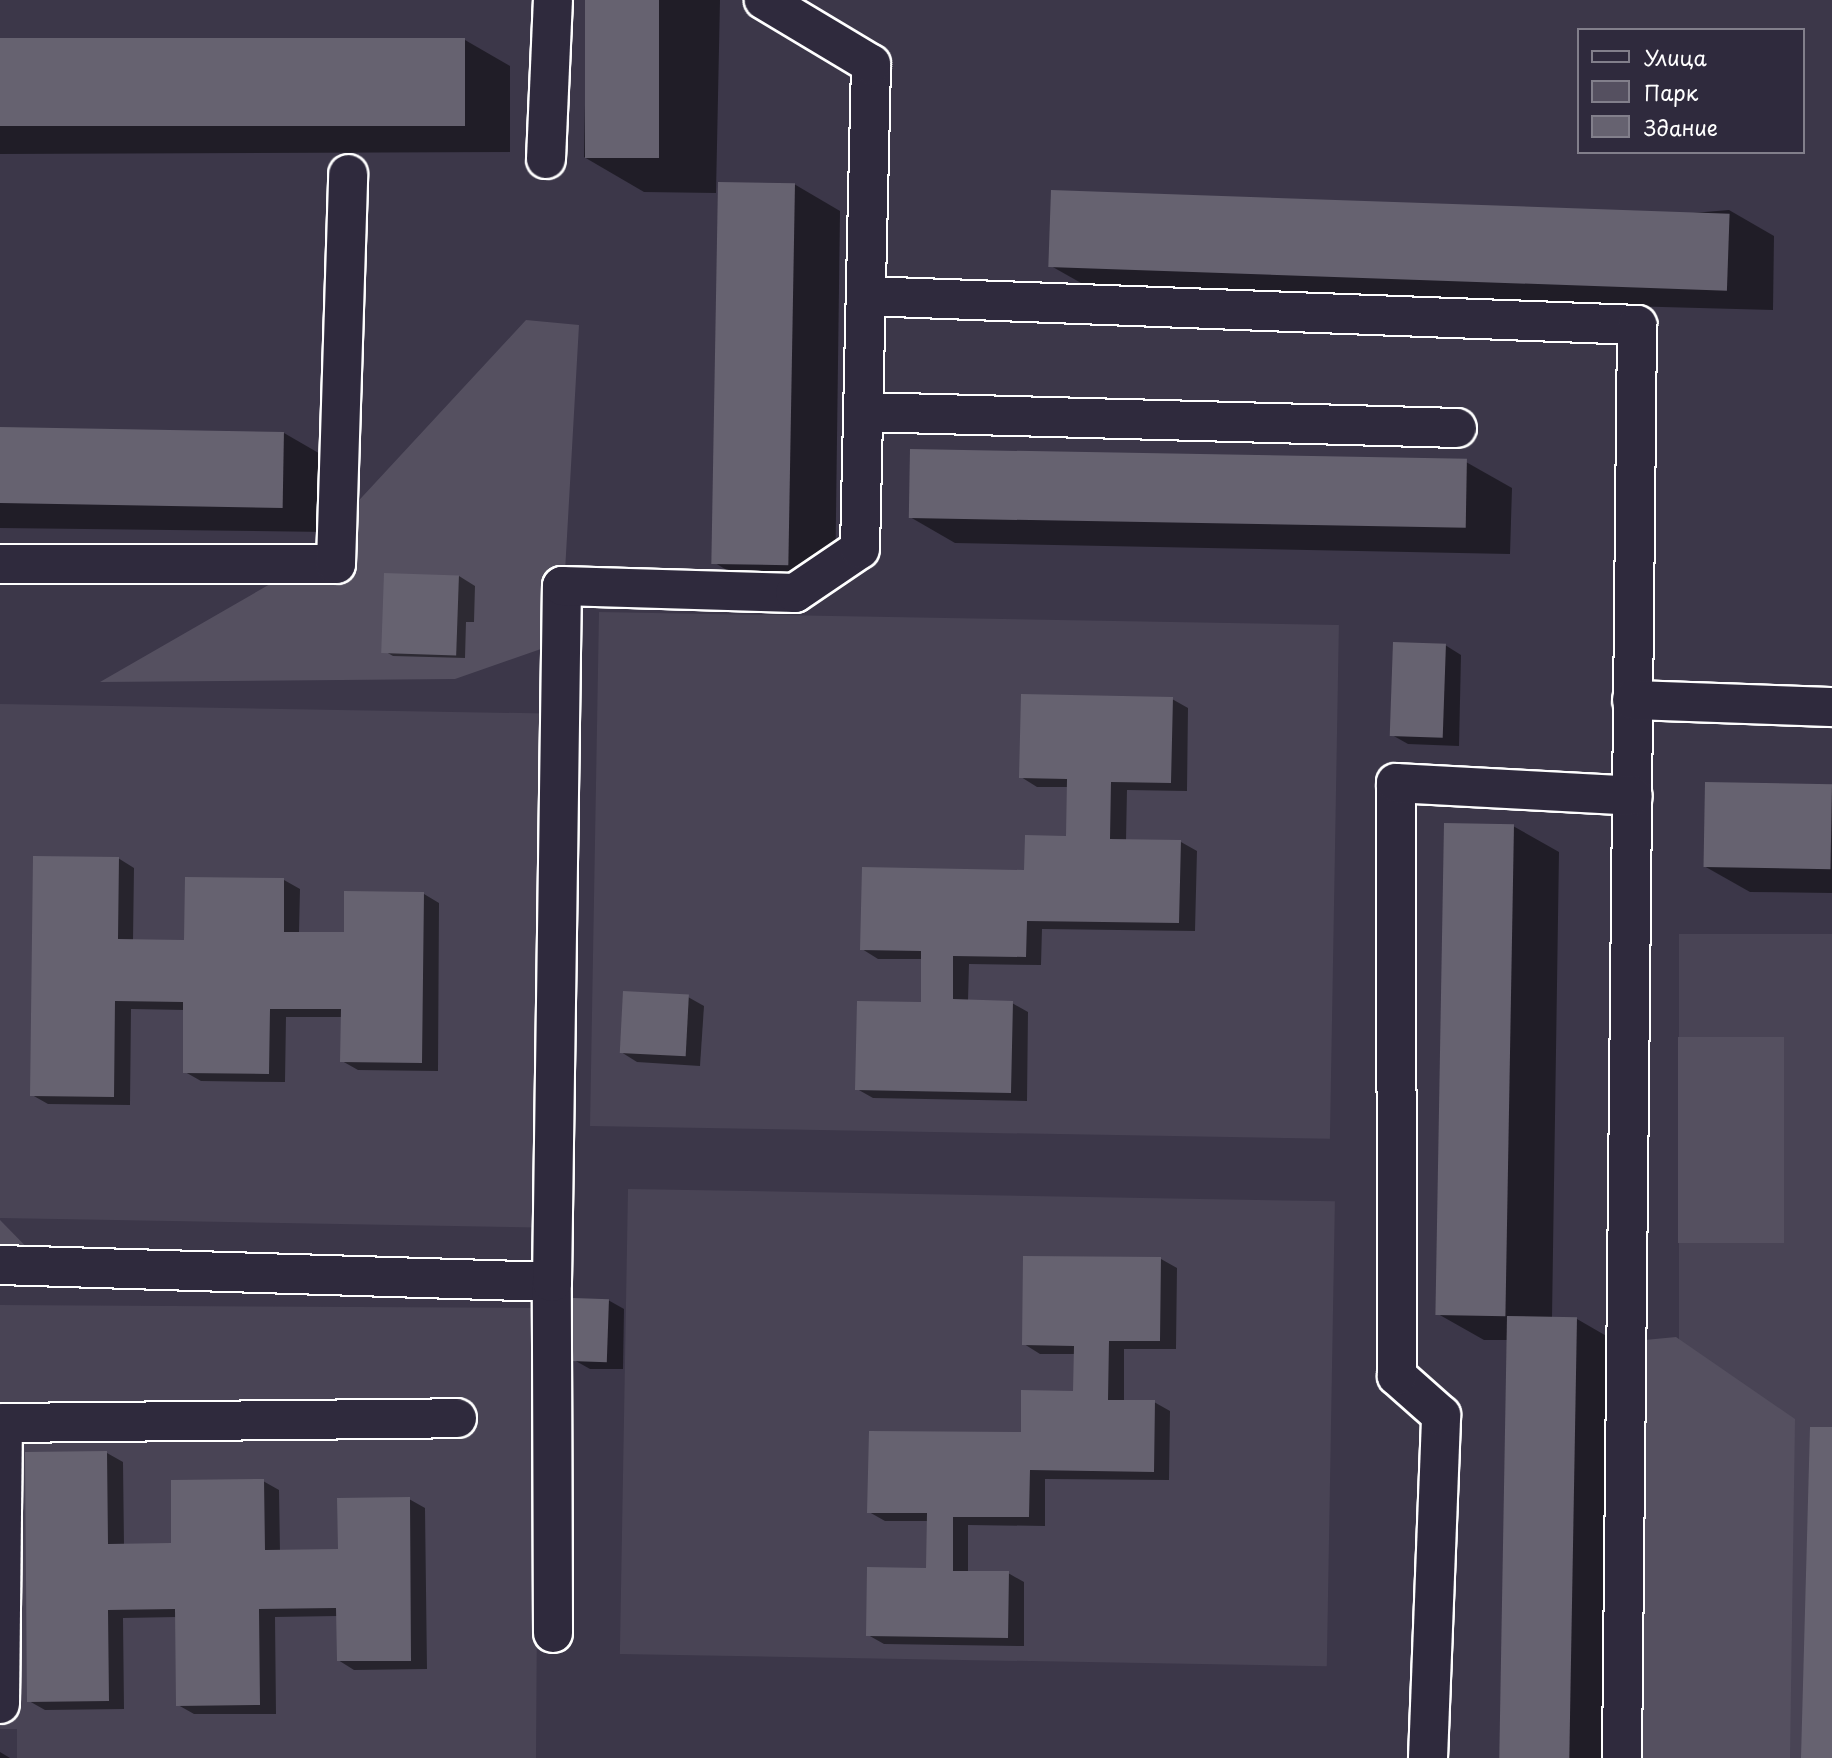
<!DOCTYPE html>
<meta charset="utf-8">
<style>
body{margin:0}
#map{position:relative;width:1832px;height:1758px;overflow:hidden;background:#3c3749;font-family:"Playpen Sans",sans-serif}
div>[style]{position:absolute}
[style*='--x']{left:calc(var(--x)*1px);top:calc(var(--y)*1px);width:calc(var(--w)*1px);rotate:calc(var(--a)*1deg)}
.built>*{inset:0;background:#494455;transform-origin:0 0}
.green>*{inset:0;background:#555060;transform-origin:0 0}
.shadow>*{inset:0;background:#0007}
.building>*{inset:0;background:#666270;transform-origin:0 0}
.roads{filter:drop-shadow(2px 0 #fff) drop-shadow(-2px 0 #fff) drop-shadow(0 2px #fff) drop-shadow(0 -2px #fff)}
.minor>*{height:38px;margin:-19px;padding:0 19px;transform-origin:19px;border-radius:19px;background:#2f2a3d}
span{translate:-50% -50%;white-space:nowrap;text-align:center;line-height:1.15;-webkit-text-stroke:5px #2f2a3d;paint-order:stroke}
.legend{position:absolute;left:1577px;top:28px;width:228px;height:126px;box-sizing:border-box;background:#2f2a3d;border:2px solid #827f8b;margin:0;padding:9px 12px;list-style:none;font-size:21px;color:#fff}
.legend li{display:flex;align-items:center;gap:14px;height:35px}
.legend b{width:35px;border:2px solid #827f8b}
</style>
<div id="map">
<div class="built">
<i style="left:599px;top:612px;width:740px;height:514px;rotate:1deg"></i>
<i style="left:0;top:704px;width:546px;height:514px;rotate:1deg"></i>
<i style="left:1679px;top:934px;width:153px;height:824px"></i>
<i style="left:628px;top:1189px;width:707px;height:465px;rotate:1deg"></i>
<i style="clip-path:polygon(0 1305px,539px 1308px,536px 1758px,17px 1758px,17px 1729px,0 1729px)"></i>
</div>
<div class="green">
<i style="clip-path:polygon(526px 320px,579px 325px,561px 642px,455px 679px,100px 682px,305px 564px,338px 523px)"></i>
<i style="left:1678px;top:1037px;width:106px;height:206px"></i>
<i style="clip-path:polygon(0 1220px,46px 1267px,0 1265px)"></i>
<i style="clip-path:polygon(1676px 1337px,1795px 1419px,1790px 1758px,1622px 1758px,1624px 1342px)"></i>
</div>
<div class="shadow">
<i style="clip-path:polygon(587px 0,720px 0,716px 193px,644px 192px,584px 157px)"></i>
<i style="clip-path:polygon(465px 40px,510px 66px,510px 152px,0 154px,0 42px)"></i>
<i style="clip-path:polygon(794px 184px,840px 211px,835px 591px,760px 590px,715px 563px)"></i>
<i style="clip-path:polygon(1729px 210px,1774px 236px,1773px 310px,1097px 292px,1051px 266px)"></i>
<i style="clip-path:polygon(0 429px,284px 433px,329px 459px,328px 532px,0 528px)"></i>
<i style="clip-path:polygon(1466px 462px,1512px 488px,1510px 554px,955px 543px,910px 517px)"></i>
<i style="clip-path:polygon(459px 576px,475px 586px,474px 622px,466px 622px,465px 658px,393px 656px,386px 652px)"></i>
<i style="clip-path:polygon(1445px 645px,1461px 655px,1459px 746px,1408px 744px,1392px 735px)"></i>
<i style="clip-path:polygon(1172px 699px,1188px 708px,1187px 791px,1127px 790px,1126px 841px,1181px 842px,1197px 851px,1195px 931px,1042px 929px,1041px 965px,969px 964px,968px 1001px,1012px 1003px,1028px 1012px,1027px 1101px,873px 1098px,857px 1089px,923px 1004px,923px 959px,878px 959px,862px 949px,1026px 871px,1068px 838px,1068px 787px,1037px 787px,1021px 777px)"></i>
<i style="clip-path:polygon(1832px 786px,1832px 893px,1750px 892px,1704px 866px)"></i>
<i style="clip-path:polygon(1513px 826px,1559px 852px,1552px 1318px,1577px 1319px,1622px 1345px,1615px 1758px,1501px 1758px,1508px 1340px,1484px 1340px,1438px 1314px)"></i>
<i style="clip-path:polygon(118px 858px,134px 868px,133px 941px,186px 942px,284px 880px,300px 889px,299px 933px,346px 934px,424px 894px,439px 903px,438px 1071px,358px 1070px,342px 1061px,342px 1017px,286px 1017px,285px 1082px,201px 1081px,185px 1072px,185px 1010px,131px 1009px,130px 1105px,48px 1104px,32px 1095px)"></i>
<i style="clip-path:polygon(688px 997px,704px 1006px,700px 1066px,637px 1062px,621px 1052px)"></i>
<i style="clip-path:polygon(1161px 1259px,1177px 1268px,1176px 1349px,1124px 1349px,1124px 1401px,1154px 1402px,1170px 1411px,1169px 1480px,1045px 1479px,1045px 1526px,968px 1525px,968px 1573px,1008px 1573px,1024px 1582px,1024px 1646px,884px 1644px,868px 1635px,928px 1569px,929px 1521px,885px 1521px,869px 1512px,1022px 1434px,1074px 1392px,1075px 1354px,1040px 1354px,1024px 1344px)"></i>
<i style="clip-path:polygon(608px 1300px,624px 1309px,623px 1369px,590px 1369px,574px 1360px)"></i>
<i style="clip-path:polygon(107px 1453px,123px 1462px,124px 1545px,173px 1545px,263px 1481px,279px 1490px,280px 1552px,340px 1551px,409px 1499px,425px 1508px,427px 1669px,354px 1670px,338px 1660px,338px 1616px,275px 1617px,276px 1714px,194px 1714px,178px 1705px,177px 1617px,123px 1618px,124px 1709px,45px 1710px,29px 1701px)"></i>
<i style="clip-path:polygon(0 1752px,10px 1758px,0 1758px)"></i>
</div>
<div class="building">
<i style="left:585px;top:0;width:74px;height:158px"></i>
<i style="left:465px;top:38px;width:88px;height:465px;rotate:90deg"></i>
<i style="left:718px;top:182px;width:77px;height:382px;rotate:1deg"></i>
<i style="left:1051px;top:190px;width:679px;height:77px;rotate:2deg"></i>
<i style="left:0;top:427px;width:284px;height:76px;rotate:1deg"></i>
<i style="left:910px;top:449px;width:557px;height:69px;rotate:1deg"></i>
<i style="left:384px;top:573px;width:75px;height:80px;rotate:2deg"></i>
<i style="left:1393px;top:642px;width:53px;height:94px;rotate:2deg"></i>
<i style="clip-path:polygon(1021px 694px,1173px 697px,1171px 783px,1111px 782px,1110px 839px,1181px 840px,1179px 923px,1027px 921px,1026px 957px,953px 956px,953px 999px,1013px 1001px,1011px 1093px,855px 1090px,857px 1001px,921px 1002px,921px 951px,860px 950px,862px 867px,1024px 870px,1025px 835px,1066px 836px,1067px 779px,1019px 778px)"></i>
<i style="left:1705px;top:782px;width:127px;height:85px;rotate:1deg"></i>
<i style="left:1444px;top:823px;width:70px;height:492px;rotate:1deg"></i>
<i style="clip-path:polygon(33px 856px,119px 857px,118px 939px,184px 940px,185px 877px,284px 878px,284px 932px,344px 932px,344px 891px,424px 892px,422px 1063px,340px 1062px,341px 1009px,270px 1009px,269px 1074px,183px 1073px,183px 1002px,115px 1001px,114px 1097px,30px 1096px)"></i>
<i style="left:623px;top:991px;width:66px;height:62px;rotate:3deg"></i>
<i style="clip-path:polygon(1023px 1256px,1161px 1257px,1160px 1341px,1109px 1341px,1108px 1400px,1155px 1400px,1154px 1472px,1030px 1470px,1029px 1517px,953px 1517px,953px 1571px,1009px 1571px,1008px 1638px,866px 1636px,867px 1567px,926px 1568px,927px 1513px,867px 1513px,869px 1431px,1021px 1432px,1021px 1390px,1073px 1391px,1074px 1346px,1022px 1345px)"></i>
<i style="left:573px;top:1298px;width:36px;height:63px;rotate:2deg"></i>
<i style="left:1507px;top:1316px;width:70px;height:442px;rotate:1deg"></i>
<i style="clip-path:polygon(1810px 1427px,1832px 1427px,1832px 1758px,1801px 1758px)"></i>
<i style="clip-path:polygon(107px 1451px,108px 1544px,171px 1543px,171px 1480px,264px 1479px,265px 1550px,338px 1549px,337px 1498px,410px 1497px,411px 1661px,337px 1661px,336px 1608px,259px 1609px,260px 1705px,176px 1706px,175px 1609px,108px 1610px,109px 1701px,27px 1702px,25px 1452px)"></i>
</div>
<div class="roads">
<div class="minor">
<i style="--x:546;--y:159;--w:159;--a:-87.5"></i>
<i style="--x:866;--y:296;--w:772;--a:2.15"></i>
<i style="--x:1637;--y:325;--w:1433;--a:90.6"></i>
<i style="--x:863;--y:412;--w:594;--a:1.54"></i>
<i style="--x:0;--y:564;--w:336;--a:0"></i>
<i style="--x:336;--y:564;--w:390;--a:-88.2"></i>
<i style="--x:1632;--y:700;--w:200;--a:2"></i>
<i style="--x:0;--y:1265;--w:552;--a:1.76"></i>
<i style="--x:553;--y:1633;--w:351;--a:-90.2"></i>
<i style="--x:552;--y:1282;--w:696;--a:-89.18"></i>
<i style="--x:562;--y:586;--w:233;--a:1.7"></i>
<i style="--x:795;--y:593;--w:78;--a:-34.1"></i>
<i style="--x:860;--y:549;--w:485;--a:-88.7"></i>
<i style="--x:871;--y:64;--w:125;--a:-149.1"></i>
<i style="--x:0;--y:1704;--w:281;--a:-89.4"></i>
<i style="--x:3;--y:1423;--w:454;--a:-0.6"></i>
<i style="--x:1428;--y:1758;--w:343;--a:-87.8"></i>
<i style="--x:1441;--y:1415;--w:59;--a:-138.4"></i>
<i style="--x:1397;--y:1376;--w:593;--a:-90.1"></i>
<i style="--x:1396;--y:783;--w:237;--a:3.1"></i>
</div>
</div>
<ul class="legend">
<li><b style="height:9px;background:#2f2a3d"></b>Улица</li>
<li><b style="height:19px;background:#555060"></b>Парк</li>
<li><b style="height:19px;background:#666270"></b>Здание</li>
</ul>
</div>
